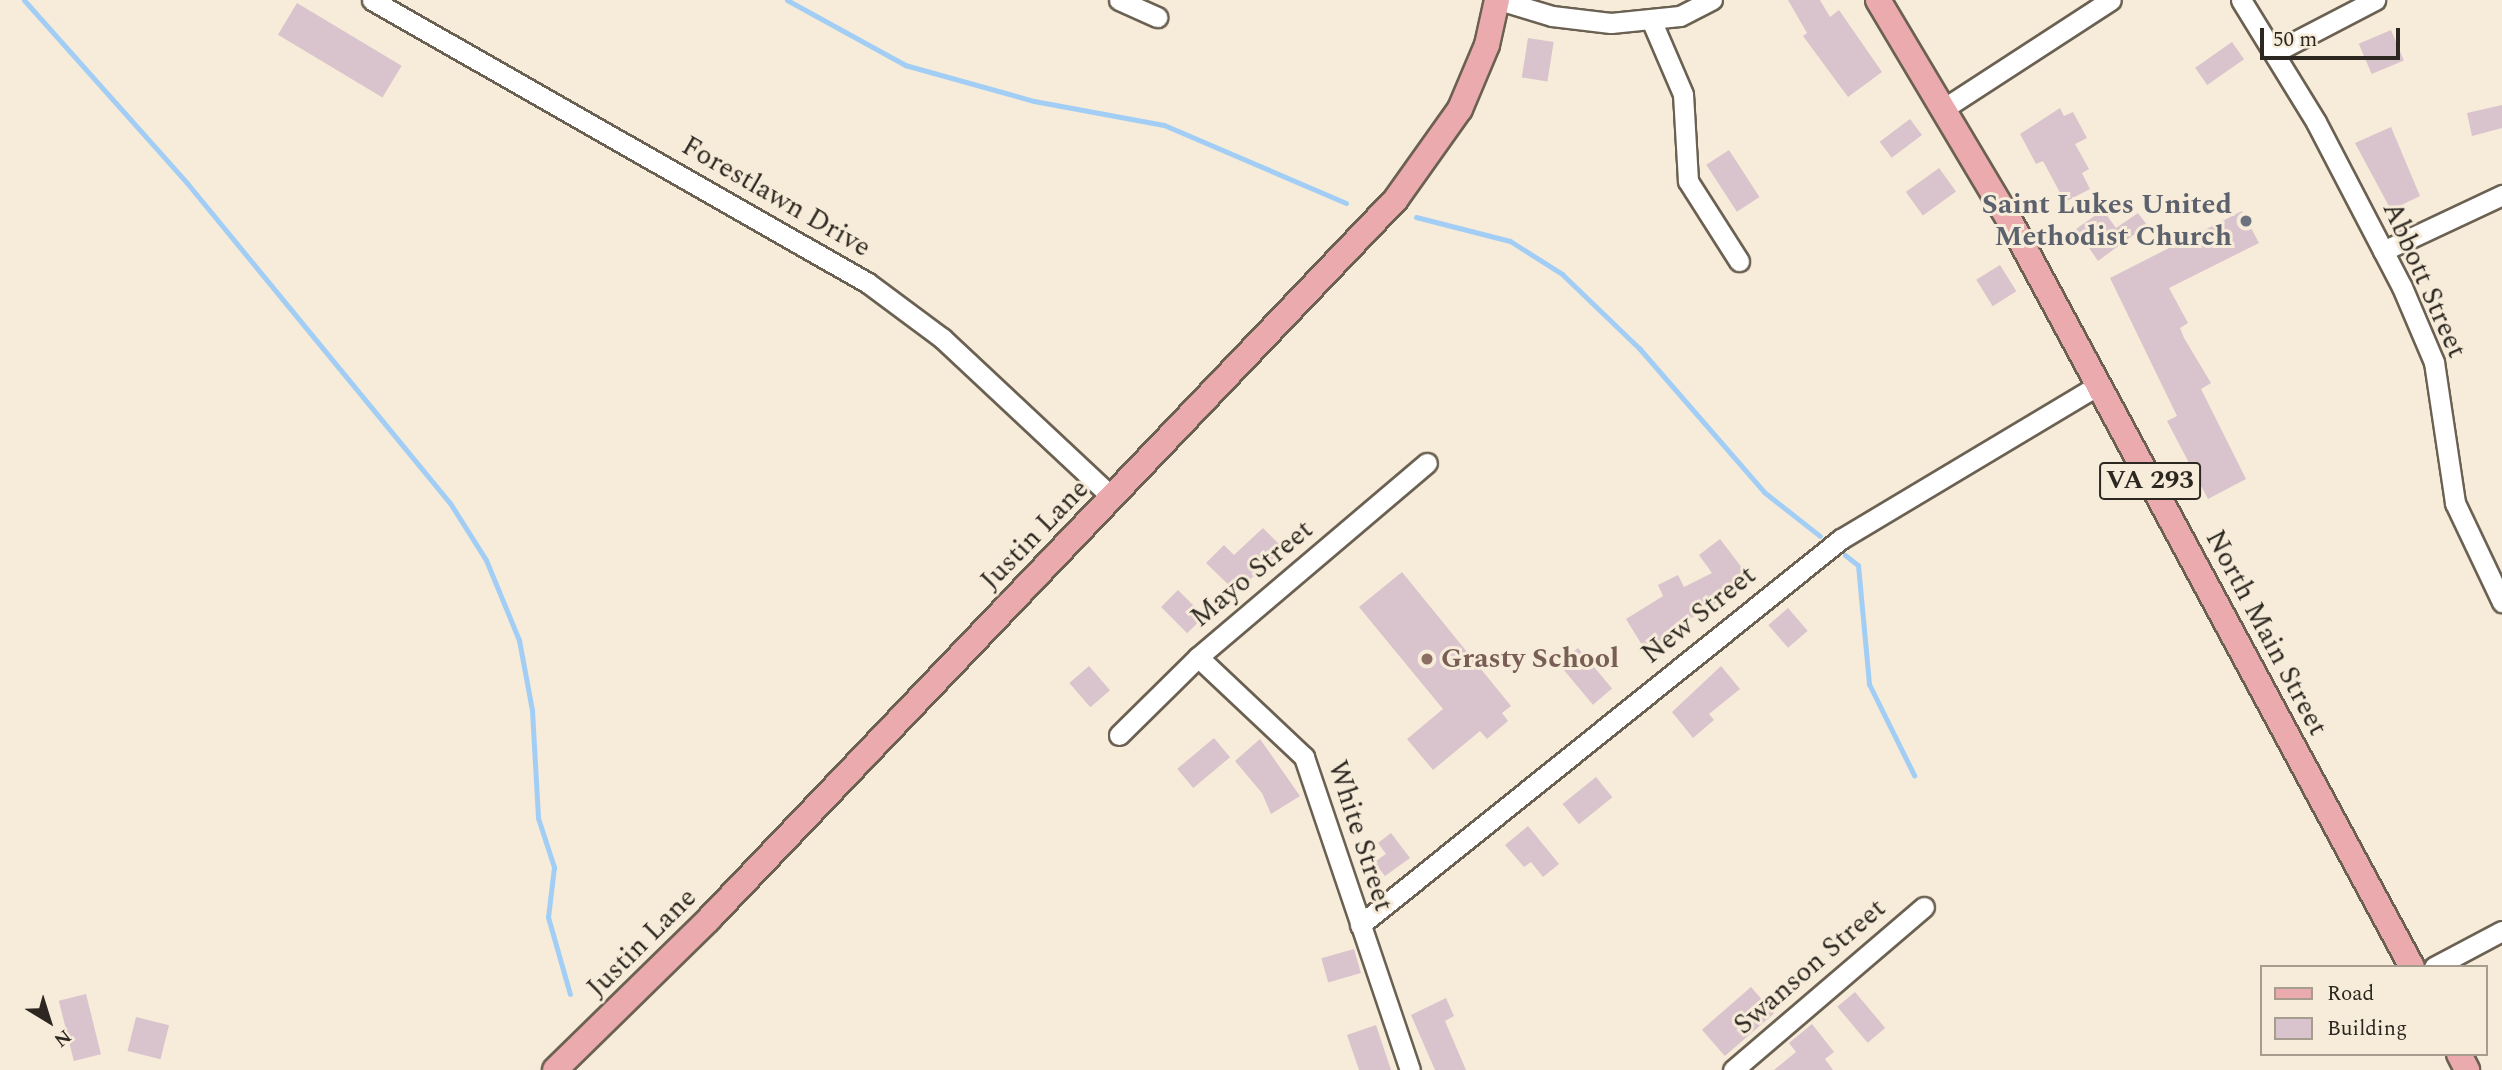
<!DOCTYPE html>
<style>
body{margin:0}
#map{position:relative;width:2502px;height:1070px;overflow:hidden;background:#f7ebd9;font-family:Spectral,serif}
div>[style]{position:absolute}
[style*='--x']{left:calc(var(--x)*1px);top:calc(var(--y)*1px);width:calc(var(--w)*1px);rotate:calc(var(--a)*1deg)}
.stream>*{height:5px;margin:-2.5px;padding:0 2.5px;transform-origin:2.5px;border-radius:2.5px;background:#a2cef6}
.building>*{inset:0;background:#d9c4cd;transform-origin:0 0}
.roads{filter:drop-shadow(2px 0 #6b6152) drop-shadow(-2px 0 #6b6152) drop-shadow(0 2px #6b6152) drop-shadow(0 -2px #6b6152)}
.minor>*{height:19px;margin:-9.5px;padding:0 9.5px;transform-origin:9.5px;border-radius:9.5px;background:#fff}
.major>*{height:24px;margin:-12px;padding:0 12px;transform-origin:12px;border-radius:12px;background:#ebaaae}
.dots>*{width:19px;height:19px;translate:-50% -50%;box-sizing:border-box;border:4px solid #f7ebd9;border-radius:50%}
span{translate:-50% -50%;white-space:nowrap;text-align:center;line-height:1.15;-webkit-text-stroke:6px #f7ebd9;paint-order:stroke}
.shield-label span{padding:2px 5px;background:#f7ebd9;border:2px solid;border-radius:5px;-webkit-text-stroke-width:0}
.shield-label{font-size:26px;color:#2c2821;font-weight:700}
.street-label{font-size:28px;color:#2c2821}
.worship-label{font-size:28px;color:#5b616d;font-weight:700}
.right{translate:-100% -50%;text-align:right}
.education-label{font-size:28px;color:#785e54;font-weight:700}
.left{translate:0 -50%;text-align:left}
.legend{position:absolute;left:2260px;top:965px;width:228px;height:91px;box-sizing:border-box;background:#f7ebd9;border:2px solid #a69d8f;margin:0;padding:9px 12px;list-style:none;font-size:21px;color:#2c2821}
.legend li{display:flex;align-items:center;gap:14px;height:35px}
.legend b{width:35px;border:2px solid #a69d8f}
.north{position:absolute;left:14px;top:986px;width:70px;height:70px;-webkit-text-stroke:5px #f7ebd9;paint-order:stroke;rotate:142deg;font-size:19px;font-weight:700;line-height:28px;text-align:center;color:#2c2821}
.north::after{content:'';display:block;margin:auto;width:24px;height:32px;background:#2c2821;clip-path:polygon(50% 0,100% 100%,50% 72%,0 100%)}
.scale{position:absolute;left:2260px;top:28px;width:140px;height:32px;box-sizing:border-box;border:4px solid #2c2821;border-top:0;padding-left:9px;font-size:21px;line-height:24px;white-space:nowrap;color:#2c2821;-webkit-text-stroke:5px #f7ebd9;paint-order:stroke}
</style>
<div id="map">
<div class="stream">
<i style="--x:24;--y:0;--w:245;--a:48.3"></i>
<i style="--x:187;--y:183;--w:414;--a:50.6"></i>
<i style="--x:450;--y:503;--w:67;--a:57.7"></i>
<i style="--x:486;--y:560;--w:87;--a:67.6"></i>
<i style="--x:519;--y:640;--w:71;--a:79.5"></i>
<i style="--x:532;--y:710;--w:108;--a:86.8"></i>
<i style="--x:538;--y:818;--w:52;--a:71.9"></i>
<i style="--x:554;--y:867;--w:50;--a:96.8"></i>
<i style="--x:548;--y:917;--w:80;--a:74.1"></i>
<i style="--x:787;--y:0;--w:135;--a:28.8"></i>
<i style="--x:905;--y:65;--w:134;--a:15.6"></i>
<i style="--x:1034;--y:101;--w:132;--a:10.5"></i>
<i style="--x:1164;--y:125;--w:198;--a:23.2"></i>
<i style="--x:1416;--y:217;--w:97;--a:14.3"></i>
<i style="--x:1510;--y:241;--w:62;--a:32.4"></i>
<i style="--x:1562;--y:274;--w:107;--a:43.9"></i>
<i style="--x:1639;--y:348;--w:191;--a:49"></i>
<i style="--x:1764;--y:492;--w:71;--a:38.2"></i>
<i style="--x:1845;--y:555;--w:16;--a:38"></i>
<i style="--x:1858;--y:565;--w:120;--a:84.7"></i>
<i style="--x:1869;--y:684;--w:102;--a:63.7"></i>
</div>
<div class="building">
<i style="clip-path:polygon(1788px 0,1820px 0,1830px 17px,1839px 10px,1882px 72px,1848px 97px,1803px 36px,1807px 33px)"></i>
<i style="left:297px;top:3px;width:122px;height:37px;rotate:31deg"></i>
<i style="left:2391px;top:30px;width:33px;height:35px;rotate:67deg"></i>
<i style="left:1528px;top:38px;width:26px;height:40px;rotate:9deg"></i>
<i style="left:2232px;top:42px;width:21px;height:45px;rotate:55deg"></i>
<i style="clip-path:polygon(2502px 105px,2502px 128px,2472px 136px,2467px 113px)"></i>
<i style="clip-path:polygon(2060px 108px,2064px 116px,2073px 112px,2087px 138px,2075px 144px,2089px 169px,2082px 173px,2090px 189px,2065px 202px,2043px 161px,2036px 164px,2020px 134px)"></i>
<i style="left:1910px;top:119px;width:20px;height:38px;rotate:53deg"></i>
<i style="clip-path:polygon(2391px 127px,2420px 196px,2391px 210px,2355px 143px)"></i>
<i style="left:1729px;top:150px;width:56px;height:27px;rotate:57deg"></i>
<i style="left:1939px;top:168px;width:29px;height:41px;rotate:54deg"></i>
<i style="clip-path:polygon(2103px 210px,2116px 228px,2138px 213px,2147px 225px,2098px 261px,2076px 229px)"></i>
<i style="clip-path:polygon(2242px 211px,2259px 243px,2169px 288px,2188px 323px,2180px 328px,2184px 338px,2211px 383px,2201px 389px,2246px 479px,2208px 499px,2167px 421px,2177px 416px,2110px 278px)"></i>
<i style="left:2000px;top:265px;width:31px;height:28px;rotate:58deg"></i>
<i style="clip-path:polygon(1263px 528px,1284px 549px,1236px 592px,1206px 563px,1224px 545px,1234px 555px)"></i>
<i style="clip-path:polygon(1720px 539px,1749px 577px,1708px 609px,1663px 633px,1670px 645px,1650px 658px,1626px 619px,1663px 596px,1658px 585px,1678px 575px,1684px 587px,1712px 573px,1699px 555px)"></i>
<i style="clip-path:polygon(1402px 572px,1511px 706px,1502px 713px,1508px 721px,1487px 739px,1480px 731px,1433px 770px,1407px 739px,1443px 709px,1359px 607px)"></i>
<i style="left:1178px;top:590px;width:37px;height:24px;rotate:45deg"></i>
<i style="left:1788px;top:608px;width:30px;height:26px;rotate:49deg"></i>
<i style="left:1578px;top:648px;width:53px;height:25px;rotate:50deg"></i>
<i style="left:1089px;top:666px;width:32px;height:26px;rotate:49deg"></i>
<i style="clip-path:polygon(1721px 666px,1740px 689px,1709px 714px,1714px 720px,1693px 738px,1672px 712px)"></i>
<i style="left:1214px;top:738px;width:25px;height:48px;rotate:50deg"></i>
<i style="clip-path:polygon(1260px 739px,1300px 796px,1271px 814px,1262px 793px,1235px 761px)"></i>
<i style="left:1596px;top:777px;width:26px;height:43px;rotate:51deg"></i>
<i style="clip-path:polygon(1528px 826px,1559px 864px,1543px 877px,1531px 862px,1524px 867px,1505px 845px)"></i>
<i style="clip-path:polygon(1391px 833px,1410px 858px,1385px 876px,1374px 862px,1386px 854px,1378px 843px)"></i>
<i style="left:1354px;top:949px;width:25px;height:34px;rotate:74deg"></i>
<i style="left:1751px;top:987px;width:35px;height:65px;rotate:49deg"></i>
<i style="left:1855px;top:992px;width:47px;height:23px;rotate:50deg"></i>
<i style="left:86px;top:994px;width:62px;height:28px;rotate:76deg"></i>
<i style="clip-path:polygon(1446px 998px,1454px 1016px,1445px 1021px,1466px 1070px,1435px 1070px,1411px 1015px)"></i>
<i style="left:136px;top:1017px;width:34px;height:35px;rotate:14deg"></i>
<i style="clip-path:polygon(1812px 1024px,1834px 1052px,1825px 1059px,1833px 1070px,1774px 1070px,1796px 1052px,1789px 1043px)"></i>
<i style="clip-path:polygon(1376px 1025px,1391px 1070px,1359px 1070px,1347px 1035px)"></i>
</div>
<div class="roads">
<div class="minor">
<i style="--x:372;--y:0;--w:571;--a:29.71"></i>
<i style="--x:868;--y:283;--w:92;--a:36.6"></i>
<i style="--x:942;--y:338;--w:233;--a:43.1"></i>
<i style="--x:1119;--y:0;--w:42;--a:24.1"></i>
<i style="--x:1499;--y:0;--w:55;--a:16.8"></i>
<i style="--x:1552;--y:16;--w:59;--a:6.8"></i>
<i style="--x:1611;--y:23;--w:69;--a:-5.8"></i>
<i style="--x:1680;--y:16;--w:36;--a:-27"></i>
<i style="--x:2241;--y:0;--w:143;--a:58.4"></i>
<i style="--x:2316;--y:122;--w:186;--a:62.5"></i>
<i style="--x:2402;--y:287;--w:82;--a:66.9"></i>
<i style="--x:2434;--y:362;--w:143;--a:81.5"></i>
<i style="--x:2455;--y:503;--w:110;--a:64.6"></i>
<i style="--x:1652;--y:22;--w:78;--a:66.7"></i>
<i style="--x:1683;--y:94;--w:87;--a:86.7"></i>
<i style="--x:1688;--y:181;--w:95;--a:57.5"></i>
<i style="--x:2275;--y:52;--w:113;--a:-27.5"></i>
<i style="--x:1943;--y:109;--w:200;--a:-33"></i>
<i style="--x:2383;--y:251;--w:132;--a:-25.2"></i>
<i style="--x:1198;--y:657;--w:146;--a:43.3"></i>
<i style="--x:1304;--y:757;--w:330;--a:71.3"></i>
<i style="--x:1119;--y:735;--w:111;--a:-44.6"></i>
<i style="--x:1198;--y:657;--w:300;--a:-40.3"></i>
<i style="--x:1360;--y:925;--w:617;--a:-38.75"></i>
<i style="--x:1841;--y:539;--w:300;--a:-30.9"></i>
<i style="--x:2434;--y:967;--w:77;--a:-27.9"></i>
<i style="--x:1733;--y:1070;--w:251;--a:-40.5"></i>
</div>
<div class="major">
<i style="--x:1878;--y:0;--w:257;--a:59.2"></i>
<i style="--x:2010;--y:221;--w:847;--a:61.68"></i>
<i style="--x:2459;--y:1054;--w:18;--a:63"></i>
<i style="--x:555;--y:1070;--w:216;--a:-44.4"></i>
<i style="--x:709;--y:919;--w:995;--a:-46.34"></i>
<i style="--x:1396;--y:199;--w:110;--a:-54.6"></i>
<i style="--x:1460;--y:109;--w:69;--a:-67.1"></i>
<i style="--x:1487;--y:45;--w:46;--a:-77.5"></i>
</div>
</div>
<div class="dots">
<i style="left:2246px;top:221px;background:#6b7280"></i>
<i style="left:1427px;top:659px;background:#8d6e63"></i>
</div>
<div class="shield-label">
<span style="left:2150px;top:481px">VA 293</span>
</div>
<div class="street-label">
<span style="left:776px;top:197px;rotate:30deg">Forestlawn Drive</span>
<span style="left:2424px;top:280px;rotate:66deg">Abbott Street</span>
<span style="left:1035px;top:535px;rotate:-46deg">Justin Lane</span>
<span style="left:1252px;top:574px;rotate:-40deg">Mayo Street</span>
<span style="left:1699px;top:615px;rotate:-39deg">New Street</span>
<span style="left:2266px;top:633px;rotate:62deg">North Main Street</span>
<span style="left:1360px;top:836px;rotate:72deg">White Street</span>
<span style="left:642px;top:943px;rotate:-45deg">Justin Lane</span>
<span style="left:1810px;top:967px;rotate:-41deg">Swanson Street</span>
</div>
<div class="worship-label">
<span class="right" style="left:2232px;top:221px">Saint Lukes United<br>Methodist Church</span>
</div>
<div class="education-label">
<span class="left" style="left:1441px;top:659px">Grasty School</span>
</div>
<ul class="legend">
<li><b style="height:9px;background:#ebaaae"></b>Road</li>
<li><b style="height:19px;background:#d9c4cd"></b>Building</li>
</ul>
<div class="north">N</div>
<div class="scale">50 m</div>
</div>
